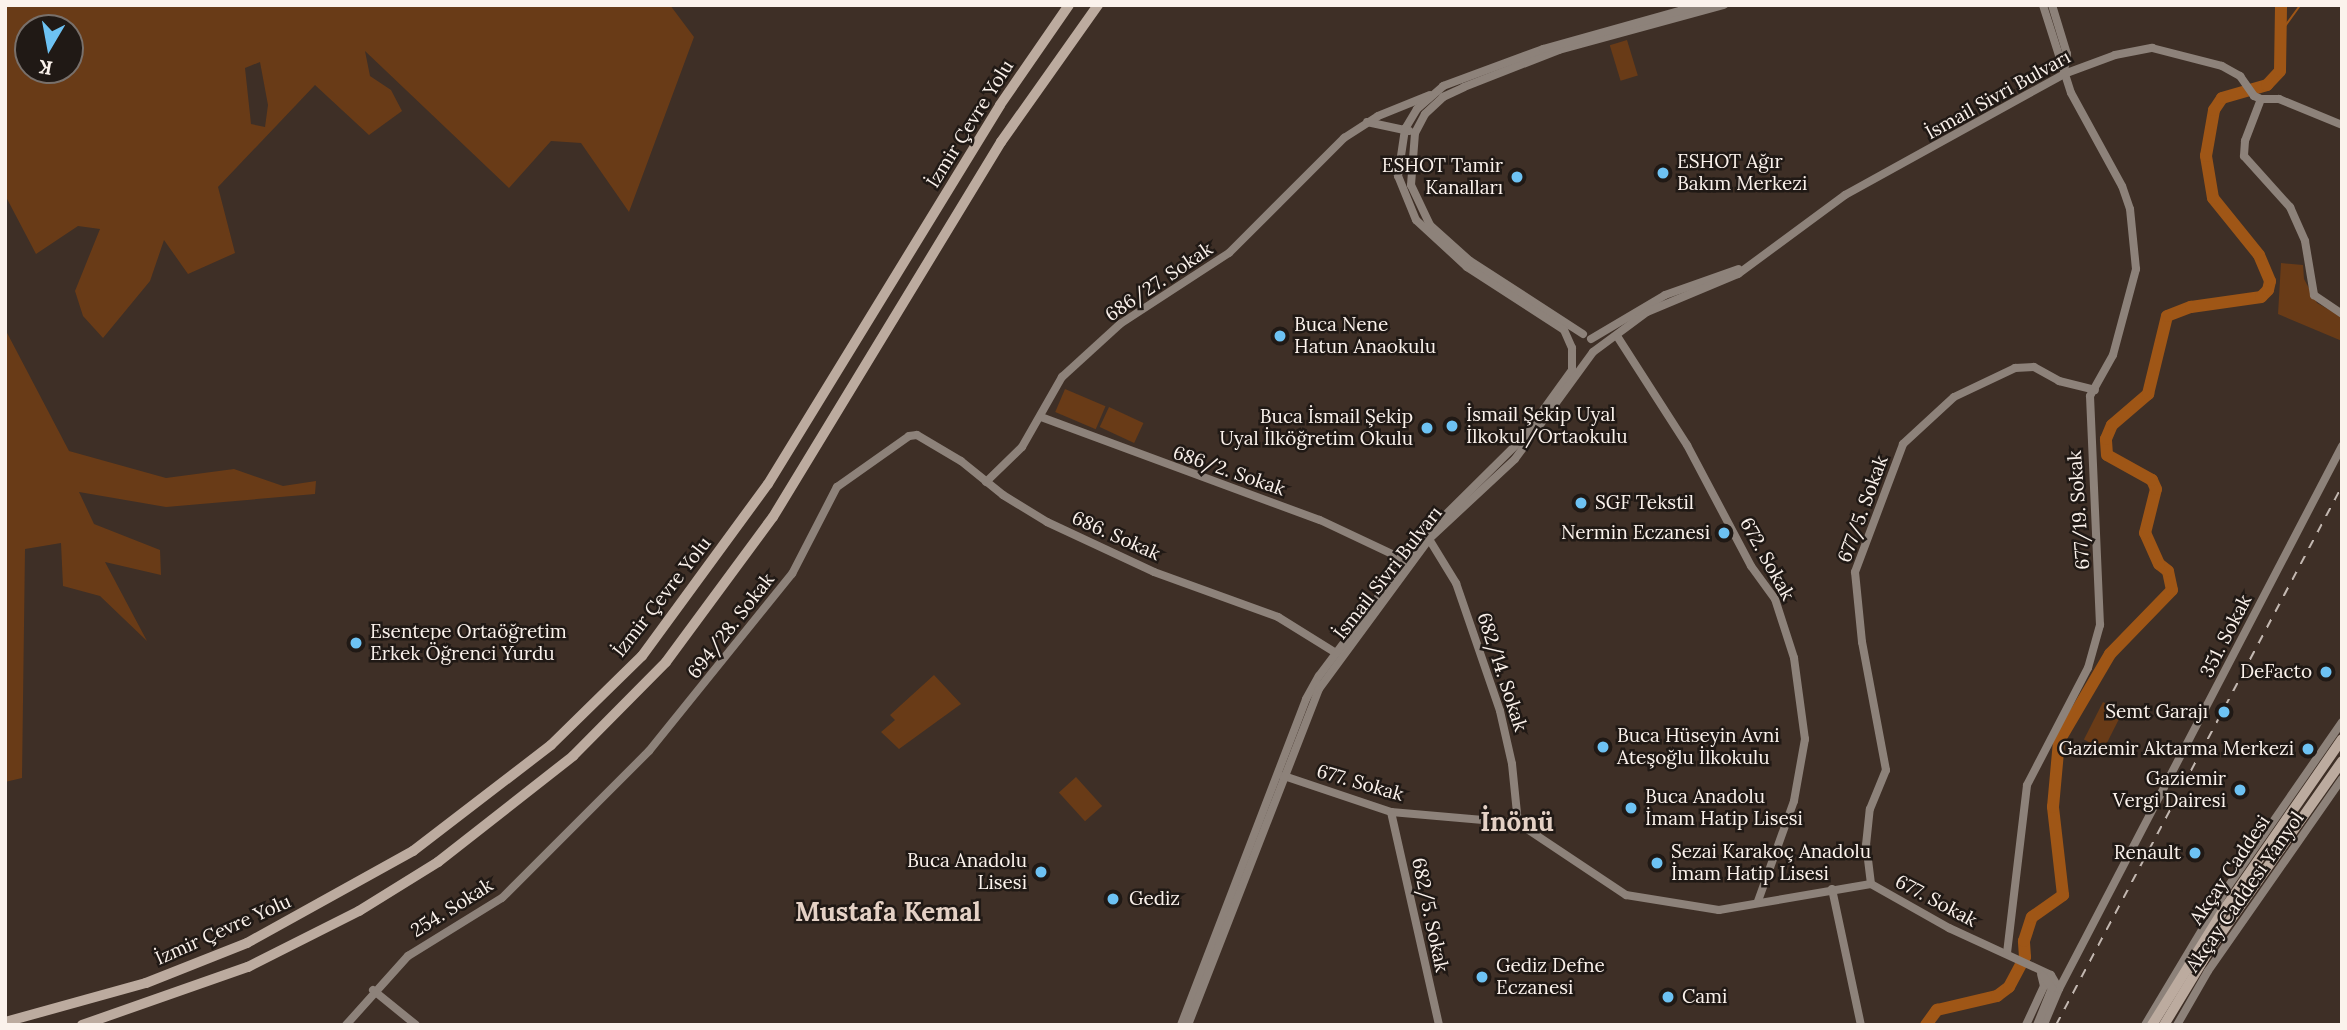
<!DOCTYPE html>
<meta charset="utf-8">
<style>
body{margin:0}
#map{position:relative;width:2347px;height:1030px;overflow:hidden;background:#3e2f26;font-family:Lora,serif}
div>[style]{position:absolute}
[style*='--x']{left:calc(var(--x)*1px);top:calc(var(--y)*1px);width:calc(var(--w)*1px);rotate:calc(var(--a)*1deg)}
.green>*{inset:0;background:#693b17;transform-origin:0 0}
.stream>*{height:2px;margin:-1px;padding:0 1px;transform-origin:1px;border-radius:1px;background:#9f5616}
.river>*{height:12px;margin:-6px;padding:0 6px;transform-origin:6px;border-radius:6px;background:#9f5616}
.secondary>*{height:8px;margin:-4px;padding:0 4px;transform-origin:4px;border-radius:4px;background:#8d827a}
.highway>*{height:10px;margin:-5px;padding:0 5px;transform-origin:5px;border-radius:5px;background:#bcab9f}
.rail>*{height:2px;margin-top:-1px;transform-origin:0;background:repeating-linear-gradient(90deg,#c3b8b1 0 9px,transparent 0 18px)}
.dots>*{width:19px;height:19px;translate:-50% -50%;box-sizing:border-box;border:4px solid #201915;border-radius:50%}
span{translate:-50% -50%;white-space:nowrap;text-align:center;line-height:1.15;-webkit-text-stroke:5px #201915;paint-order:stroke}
.street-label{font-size:19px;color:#fbf2ec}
.poi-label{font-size:19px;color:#fbf2ec}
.left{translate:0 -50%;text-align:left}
.right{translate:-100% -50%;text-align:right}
.district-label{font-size:26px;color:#e4d1c5;font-weight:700}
.frame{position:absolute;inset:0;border:7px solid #fbf2ec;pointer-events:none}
.north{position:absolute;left:14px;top:14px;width:70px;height:70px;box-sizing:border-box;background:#201915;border:2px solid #78706b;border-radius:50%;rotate:190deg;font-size:19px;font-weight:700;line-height:28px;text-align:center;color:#fbf2ec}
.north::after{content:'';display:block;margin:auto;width:24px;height:32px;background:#6dc2f3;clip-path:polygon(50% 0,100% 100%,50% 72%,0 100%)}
</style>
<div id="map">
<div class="green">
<i style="clip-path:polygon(evenodd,5px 5px,670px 5px,694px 37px,629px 212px,581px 143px,551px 141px,509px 188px,365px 51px,370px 76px,391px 90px,402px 111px,369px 135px,315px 85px,218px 187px,235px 253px,188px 274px,164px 240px,150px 281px,103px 338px,83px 316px,75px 291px,100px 229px,78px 226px,36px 254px,5px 195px,5px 5px,70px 28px,70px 70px,28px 70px,28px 28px,70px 28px,5px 5px,260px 62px,268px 105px,265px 127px,251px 124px,245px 68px,260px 62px)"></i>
<i style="left:1627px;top:40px;width:37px;height:18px;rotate:73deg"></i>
<i style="clip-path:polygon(2281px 263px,2303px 265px,2304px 279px,2317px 303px,2342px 317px,2342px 341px,2278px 314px)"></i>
<i style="clip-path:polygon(5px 329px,69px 451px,166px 478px,234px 469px,283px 486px,316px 481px,315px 494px,166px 507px,79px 492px,94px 524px,160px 550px,161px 575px,105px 562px,147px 641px,100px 596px,63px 586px,61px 543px,25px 549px,22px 778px,5px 782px)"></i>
<i style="left:1065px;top:389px;width:44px;height:25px;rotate:23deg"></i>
<i style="left:1109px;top:407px;width:38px;height:22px;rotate:25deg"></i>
<i style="clip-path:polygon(934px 675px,961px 704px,899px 749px,881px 732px,895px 720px,890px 715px)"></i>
<i style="left:2103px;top:702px;width:22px;height:42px;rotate:27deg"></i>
<i style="left:1076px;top:777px;width:39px;height:23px;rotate:48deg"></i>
</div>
<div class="stream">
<i style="--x:2280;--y:33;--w:34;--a:-54"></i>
</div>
<div class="river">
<i style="--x:1926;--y:1025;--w:19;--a:-54"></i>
<i style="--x:1937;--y:1010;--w:62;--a:-13.1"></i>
<i style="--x:1997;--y:996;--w:15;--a:-37"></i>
<i style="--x:2009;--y:987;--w:34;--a:-62"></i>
<i style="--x:2025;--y:957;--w:16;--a:-94"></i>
<i style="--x:2024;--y:941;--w:25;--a:-72"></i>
<i style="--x:2032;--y:917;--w:38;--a:-35"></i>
<i style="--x:2063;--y:895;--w:89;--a:-96.5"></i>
<i style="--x:2053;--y:807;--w:66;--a:-84.8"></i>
<i style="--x:2059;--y:741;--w:101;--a:-59.6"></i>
<i style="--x:2110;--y:654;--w:89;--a:-45.9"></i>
<i style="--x:2172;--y:590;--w:19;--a:-102"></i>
<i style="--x:2168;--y:571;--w:11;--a:-142"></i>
<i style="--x:2159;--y:564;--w:34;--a:-114"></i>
<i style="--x:2145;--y:533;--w:45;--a:-76"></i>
<i style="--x:2156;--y:489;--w:10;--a:-114"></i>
<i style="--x:2152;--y:480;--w:51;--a:-150.9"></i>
<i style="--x:2107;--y:455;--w:16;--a:-94"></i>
<i style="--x:2106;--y:439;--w:15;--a:-67"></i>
<i style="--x:2112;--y:425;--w:48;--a:-40.7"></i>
<i style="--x:2148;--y:394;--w:80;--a:-76.3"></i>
<i style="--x:2167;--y:316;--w:26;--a:-21"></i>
<i style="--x:2191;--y:307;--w:71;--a:-8.1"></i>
<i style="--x:2261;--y:297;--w:10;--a:-45"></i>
<i style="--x:2268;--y:290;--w:9;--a:-77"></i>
<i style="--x:2270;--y:281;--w:28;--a:-113"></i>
<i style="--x:2259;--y:255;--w:73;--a:-128.9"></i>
<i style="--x:2213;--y:198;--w:43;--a:-99.5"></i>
<i style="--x:2206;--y:156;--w:47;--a:-80.1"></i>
<i style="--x:2214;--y:110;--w:14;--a:-56"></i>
<i style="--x:2222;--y:98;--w:47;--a:-16.1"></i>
<i style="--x:2267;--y:85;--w:19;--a:-47"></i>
<i style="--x:2280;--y:71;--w:66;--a:-89.1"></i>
</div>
<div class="secondary">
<i style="--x:2052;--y:5;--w:51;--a:73"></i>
<i style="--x:2067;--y:54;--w:17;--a:100"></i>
<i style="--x:2261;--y:99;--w:18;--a:0"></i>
<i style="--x:2279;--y:99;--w:68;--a:22.4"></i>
<i style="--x:1367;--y:122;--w:43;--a:12.1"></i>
<i style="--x:1583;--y:334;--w:135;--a:-147.1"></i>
<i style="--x:1470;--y:261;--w:54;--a:-138"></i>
<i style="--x:1430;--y:225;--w:44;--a:-115.4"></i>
<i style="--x:1411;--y:185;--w:52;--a:-85.6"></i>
<i style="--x:1415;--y:133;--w:21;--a:-62"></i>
<i style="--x:1425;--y:114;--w:25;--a:-43"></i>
<i style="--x:1443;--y:97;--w:23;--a:-25"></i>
<i style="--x:1464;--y:87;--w:102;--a:-21.3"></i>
<i style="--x:1559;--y:50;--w:171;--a:-15.3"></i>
<i style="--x:1617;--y:336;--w:130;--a:57.3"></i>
<i style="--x:1687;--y:445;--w:137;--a:62.1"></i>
<i style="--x:1751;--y:566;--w:41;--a:54"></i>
<i style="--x:1775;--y:599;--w:62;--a:72.1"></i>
<i style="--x:1794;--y:658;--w:82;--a:82.3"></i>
<i style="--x:1805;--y:739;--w:63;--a:100.1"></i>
<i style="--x:1794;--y:801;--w:106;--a:109.8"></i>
<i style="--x:1591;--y:339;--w:86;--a:-30.7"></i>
<i style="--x:1665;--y:295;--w:78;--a:-19.4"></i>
<i style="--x:1041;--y:417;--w:297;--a:20.3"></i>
<i style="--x:1320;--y:520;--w:94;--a:25.2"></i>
<i style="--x:986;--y:482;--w:50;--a:-44.2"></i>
<i style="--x:1022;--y:447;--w:81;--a:-60.3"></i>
<i style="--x:1062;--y:377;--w:79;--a:-42.4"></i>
<i style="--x:1120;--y:324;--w:130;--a:-33.1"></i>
<i style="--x:1229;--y:253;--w:163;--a:-45"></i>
<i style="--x:1344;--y:138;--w:40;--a:-32.9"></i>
<i style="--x:1378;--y:116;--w:56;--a:-22"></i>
<i style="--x:1429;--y:539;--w:52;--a:58.5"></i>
<i style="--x:1456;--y:583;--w:135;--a:71"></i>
<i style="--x:1500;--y:711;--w:54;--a:77.2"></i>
<i style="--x:1512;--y:764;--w:59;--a:84.2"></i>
<i style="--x:1284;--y:776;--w:113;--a:18.6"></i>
<i style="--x:1391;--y:812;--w:127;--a:5"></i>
<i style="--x:1518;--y:823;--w:130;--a:33.7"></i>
<i style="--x:1626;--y:895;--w:94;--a:9.2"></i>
<i style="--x:1719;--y:910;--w:154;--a:-9.7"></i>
<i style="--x:1871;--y:884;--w:90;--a:29.4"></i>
<i style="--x:1949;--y:928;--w:112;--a:24.7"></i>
<i style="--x:2051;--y:975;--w:16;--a:60"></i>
<i style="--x:2059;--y:989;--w:39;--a:113"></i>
<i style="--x:1391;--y:812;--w:218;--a:77.3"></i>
<i style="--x:1871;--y:884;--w:39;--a:-97"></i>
<i style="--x:1866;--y:845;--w:36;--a:-84"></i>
<i style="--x:1870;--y:809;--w:42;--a:-67.7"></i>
<i style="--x:1886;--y:770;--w:130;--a:-100.6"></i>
<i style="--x:1862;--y:642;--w:70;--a:-95.7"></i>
<i style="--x:1855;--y:572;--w:137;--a:-69.4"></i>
<i style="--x:1903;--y:444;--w:69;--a:-42.7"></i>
<i style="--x:1954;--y:397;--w:68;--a:-25.4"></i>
<i style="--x:2015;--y:368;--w:19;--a:-3"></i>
<i style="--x:2034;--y:367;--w:29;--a:29"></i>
<i style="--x:2059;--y:381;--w:37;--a:14"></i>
<i style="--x:1832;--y:889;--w:139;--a:78"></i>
<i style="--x:2007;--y:953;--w:169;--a:-83.2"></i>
<i style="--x:2027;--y:785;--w:132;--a:-62.5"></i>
<i style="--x:2088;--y:668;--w:45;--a:-74.4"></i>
<i style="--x:2100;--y:625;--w:229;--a:-92.5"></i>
<i style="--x:2090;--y:396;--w:47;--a:-60.7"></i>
<i style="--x:2113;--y:355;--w:89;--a:-75"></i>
<i style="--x:2136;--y:269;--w:60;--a:-95.7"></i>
<i style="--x:2130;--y:209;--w:24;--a:-109"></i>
<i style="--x:2122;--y:186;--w:106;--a:-118.7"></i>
<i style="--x:2071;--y:93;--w:92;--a:-107.7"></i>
<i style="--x:2059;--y:989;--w:612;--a:-62.47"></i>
<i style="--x:373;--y:990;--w:55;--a:39.1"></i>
<i style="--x:346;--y:1025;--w:93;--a:-48.1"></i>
<i style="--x:408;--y:956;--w:110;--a:-31.7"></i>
<i style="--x:502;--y:898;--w:208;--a:-45"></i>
<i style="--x:649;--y:751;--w:228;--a:-51.1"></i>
<i style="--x:792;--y:574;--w:98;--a:-62.7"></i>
<i style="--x:837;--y:487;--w:88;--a:-35.3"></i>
<i style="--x:909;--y:436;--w:8;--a:-7"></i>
<i style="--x:917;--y:435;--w:51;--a:30.6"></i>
<i style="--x:961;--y:461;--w:54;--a:39"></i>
<i style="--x:1003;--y:495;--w:52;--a:31.5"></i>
<i style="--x:1047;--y:522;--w:118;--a:25"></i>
<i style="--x:1154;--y:572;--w:132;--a:19.9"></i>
<i style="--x:1278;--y:617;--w:68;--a:31.8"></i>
<i style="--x:1181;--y:1025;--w:349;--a:-69"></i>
<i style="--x:1306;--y:699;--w:26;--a:-61"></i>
<i style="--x:1319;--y:676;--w:176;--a:-53.1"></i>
<i style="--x:1425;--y:535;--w:138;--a:-44.7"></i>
<i style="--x:1523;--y:438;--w:84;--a:-54.2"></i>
<i style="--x:1572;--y:370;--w:22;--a:-90"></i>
<i style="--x:1572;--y:348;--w:20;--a:-114"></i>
<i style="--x:1564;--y:330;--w:116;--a:-147"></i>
<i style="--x:1467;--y:267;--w:69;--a:-137.3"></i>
<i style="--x:1416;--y:220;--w:48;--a:-112.2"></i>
<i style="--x:1398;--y:176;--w:48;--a:-81.5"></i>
<i style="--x:1405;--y:129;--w:23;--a:-59"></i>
<i style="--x:1417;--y:109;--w:35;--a:-41"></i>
<i style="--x:1443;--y:86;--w:107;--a:-20.3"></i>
<i style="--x:1543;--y:49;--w:164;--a:-15.6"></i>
<i style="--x:1188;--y:1025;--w:361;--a:-68.7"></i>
<i style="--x:1319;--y:689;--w:186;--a:-53.7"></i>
<i style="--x:1429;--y:539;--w:117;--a:-42.9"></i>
<i style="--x:1515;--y:459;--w:132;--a:-53.9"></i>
<i style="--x:1593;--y:352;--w:67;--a:-36.5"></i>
<i style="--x:1647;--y:312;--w:99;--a:-22.7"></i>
<i style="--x:1738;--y:274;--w:133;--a:-36.4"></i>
<i style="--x:1845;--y:195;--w:250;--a:-28.9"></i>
<i style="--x:2064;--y:74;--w:54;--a:-20.4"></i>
<i style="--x:2115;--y:55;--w:38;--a:-11"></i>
<i style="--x:2152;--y:48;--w:72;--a:14.4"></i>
<i style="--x:2222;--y:66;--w:21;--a:29"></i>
<i style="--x:2240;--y:76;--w:24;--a:55"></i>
<i style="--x:2254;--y:96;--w:8;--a:23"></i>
<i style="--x:2261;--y:99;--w:45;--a:110.9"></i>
<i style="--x:2245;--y:141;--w:15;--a:94"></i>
<i style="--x:2244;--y:156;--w:69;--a:48"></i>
<i style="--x:2290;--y:207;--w:37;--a:66"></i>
<i style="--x:2305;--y:241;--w:55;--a:80.5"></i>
<i style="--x:2314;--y:295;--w:34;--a:34"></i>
<i style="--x:2026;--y:1025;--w:43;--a:-65.2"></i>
<i style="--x:2044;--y:986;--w:12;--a:-104"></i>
<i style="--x:2037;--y:1025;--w:40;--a:-68"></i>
<i style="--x:2052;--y:988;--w:15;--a:-127"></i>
<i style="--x:2145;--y:1025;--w:160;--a:-59.1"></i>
<i style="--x:2227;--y:888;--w:202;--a:-55.3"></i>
<i style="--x:2177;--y:1025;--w:62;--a:-60.1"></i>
<i style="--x:2208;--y:971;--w:234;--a:-55.1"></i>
</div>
<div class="highway">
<i style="--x:5;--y:1022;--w:146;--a:-15.5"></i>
<i style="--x:146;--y:983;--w:109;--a:-21.6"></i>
<i style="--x:247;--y:943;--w:190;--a:-29"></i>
<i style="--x:413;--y:851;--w:174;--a:-37.5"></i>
<i style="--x:551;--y:745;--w:127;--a:-44.4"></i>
<i style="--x:642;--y:656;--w:213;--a:-53.8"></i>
<i style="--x:768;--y:484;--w:444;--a:-58.5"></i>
<i style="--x:1000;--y:105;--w:121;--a:-55.4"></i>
<i style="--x:82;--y:1025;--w:176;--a:-19.3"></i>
<i style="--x:248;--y:967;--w:124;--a:-26.8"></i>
<i style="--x:359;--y:911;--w:93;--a:-31.8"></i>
<i style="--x:438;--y:862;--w:172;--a:-38.1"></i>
<i style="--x:573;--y:756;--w:132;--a:-45.3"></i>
<i style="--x:666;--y:662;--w:180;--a:-53.6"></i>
<i style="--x:773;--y:517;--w:439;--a:-58.7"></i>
<i style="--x:1001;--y:142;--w:168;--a:-54.7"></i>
<i style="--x:2152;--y:1025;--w:134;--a:-58.1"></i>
<i style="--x:2223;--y:911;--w:209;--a:-55.3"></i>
<i style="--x:2164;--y:1025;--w:89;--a:-58.8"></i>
<i style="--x:2210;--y:949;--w:230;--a:-54.9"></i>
</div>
<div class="rail">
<i style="--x:2056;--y:1025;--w:610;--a:-62.05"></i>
</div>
<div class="dots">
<i style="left:1663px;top:173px;background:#6dc2f3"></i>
<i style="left:1517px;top:177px;background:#6dc2f3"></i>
<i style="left:1280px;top:336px;background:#6dc2f3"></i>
<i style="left:1452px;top:426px;background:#6dc2f3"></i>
<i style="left:1427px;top:428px;background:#6dc2f3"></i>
<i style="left:1581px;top:503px;background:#6dc2f3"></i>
<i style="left:1724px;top:533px;background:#6dc2f3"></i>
<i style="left:356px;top:643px;background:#6dc2f3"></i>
<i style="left:2326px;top:672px;background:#6dc2f3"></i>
<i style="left:2224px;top:712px;background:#6dc2f3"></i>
<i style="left:1603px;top:747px;background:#6dc2f3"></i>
<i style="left:2308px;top:749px;background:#6dc2f3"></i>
<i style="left:2240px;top:790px;background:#6dc2f3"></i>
<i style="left:1631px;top:808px;background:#6dc2f3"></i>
<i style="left:2195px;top:853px;background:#6dc2f3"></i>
<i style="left:1657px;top:863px;background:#6dc2f3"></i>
<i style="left:1041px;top:872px;background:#6dc2f3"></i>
<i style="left:1113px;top:899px;background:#6dc2f3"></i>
<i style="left:1482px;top:977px;background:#6dc2f3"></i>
<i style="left:1668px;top:997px;background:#6dc2f3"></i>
</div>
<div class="street-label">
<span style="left:1998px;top:95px;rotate:-29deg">İsmail Sivri Bulvarı</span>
<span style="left:970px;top:124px;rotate:-58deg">İzmir Çevre Yolu</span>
<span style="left:1159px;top:282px;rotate:-34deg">686/27. Sokak</span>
<span style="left:1229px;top:471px;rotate:19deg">686/2. Sokak</span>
<span style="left:1863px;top:509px;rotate:-70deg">677/5. Sokak</span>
<span style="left:2079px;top:510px;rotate:-94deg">677/19. Sokak</span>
<span style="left:1116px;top:536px;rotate:24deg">686. Sokak</span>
<span style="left:1767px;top:559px;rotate:61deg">672. Sokak</span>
<span style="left:1388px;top:573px;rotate:-52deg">İsmail Sivri Bulvarı</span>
<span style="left:662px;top:597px;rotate:-52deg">İzmir Çevre Yolu</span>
<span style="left:731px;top:626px;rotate:-52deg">694/28. Sokak</span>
<span style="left:2226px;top:636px;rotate:-63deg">351. Sokak</span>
<span style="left:1502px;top:672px;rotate:72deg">682/14. Sokak</span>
<span style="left:1360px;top:783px;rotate:16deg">677. Sokak</span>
<span style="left:2230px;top:870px;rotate:-56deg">Akçay Caddesi</span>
<span style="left:2245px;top:892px;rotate:-55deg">Akçay Caddesi Yanyol</span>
<span style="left:1936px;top:901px;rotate:28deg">677. Sokak</span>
<span style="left:452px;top:908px;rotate:-32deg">254. Sokak</span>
<span style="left:1430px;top:915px;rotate:78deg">682/5. Sokak</span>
<span style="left:223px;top:930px;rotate:-24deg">İzmir Çevre Yolu</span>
</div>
<div class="poi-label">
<span class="left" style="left:1677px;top:173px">ESHOT Ağır<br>Bakım Merkezi</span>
<span class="right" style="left:1503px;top:177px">ESHOT Tamir<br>Kanalları</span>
<span class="left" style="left:1294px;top:336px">Buca Nene<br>Hatun Anaokulu</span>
<span class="left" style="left:1466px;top:426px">İsmail Şekip Uyal<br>İlkokul/Ortaokulu</span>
<span class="right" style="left:1413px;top:428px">Buca İsmail Şekip<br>Uyal İlköğretim Okulu</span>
<span class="left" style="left:1595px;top:503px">SGF Tekstil</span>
<span class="right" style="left:1710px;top:533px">Nermin Eczanesi</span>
<span class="left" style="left:370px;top:643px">Esentepe Ortaöğretim<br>Erkek Öğrenci Yurdu</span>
<span class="right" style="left:2312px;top:672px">DeFacto</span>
<span class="right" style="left:2208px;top:712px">Semt Garajı</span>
<span class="left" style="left:1617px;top:747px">Buca Hüseyin Avni<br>Ateşoğlu İlkokulu</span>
<span class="right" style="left:2294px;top:749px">Gaziemir Aktarma Merkezi</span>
<span class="right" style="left:2226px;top:790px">Gaziemir<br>Vergi Dairesi</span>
<span class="left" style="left:1645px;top:808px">Buca Anadolu<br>İmam Hatip Lisesi</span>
<span class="left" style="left:1671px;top:863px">Sezai Karakoç Anadolu<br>İmam Hatip Lisesi</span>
<span class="right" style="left:2181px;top:853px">Renault</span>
<span class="right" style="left:1027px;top:872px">Buca Anadolu<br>Lisesi</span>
<span class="left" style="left:1129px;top:899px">Gediz</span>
<span class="left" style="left:1496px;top:977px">Gediz Defne<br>Eczanesi</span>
<span class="left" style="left:1682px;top:997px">Cami</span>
</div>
<div class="district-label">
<span style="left:1517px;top:822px">İnönü</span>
<span style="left:888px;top:912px">Mustafa Kemal</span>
</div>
<div class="frame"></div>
<div class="north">K</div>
</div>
